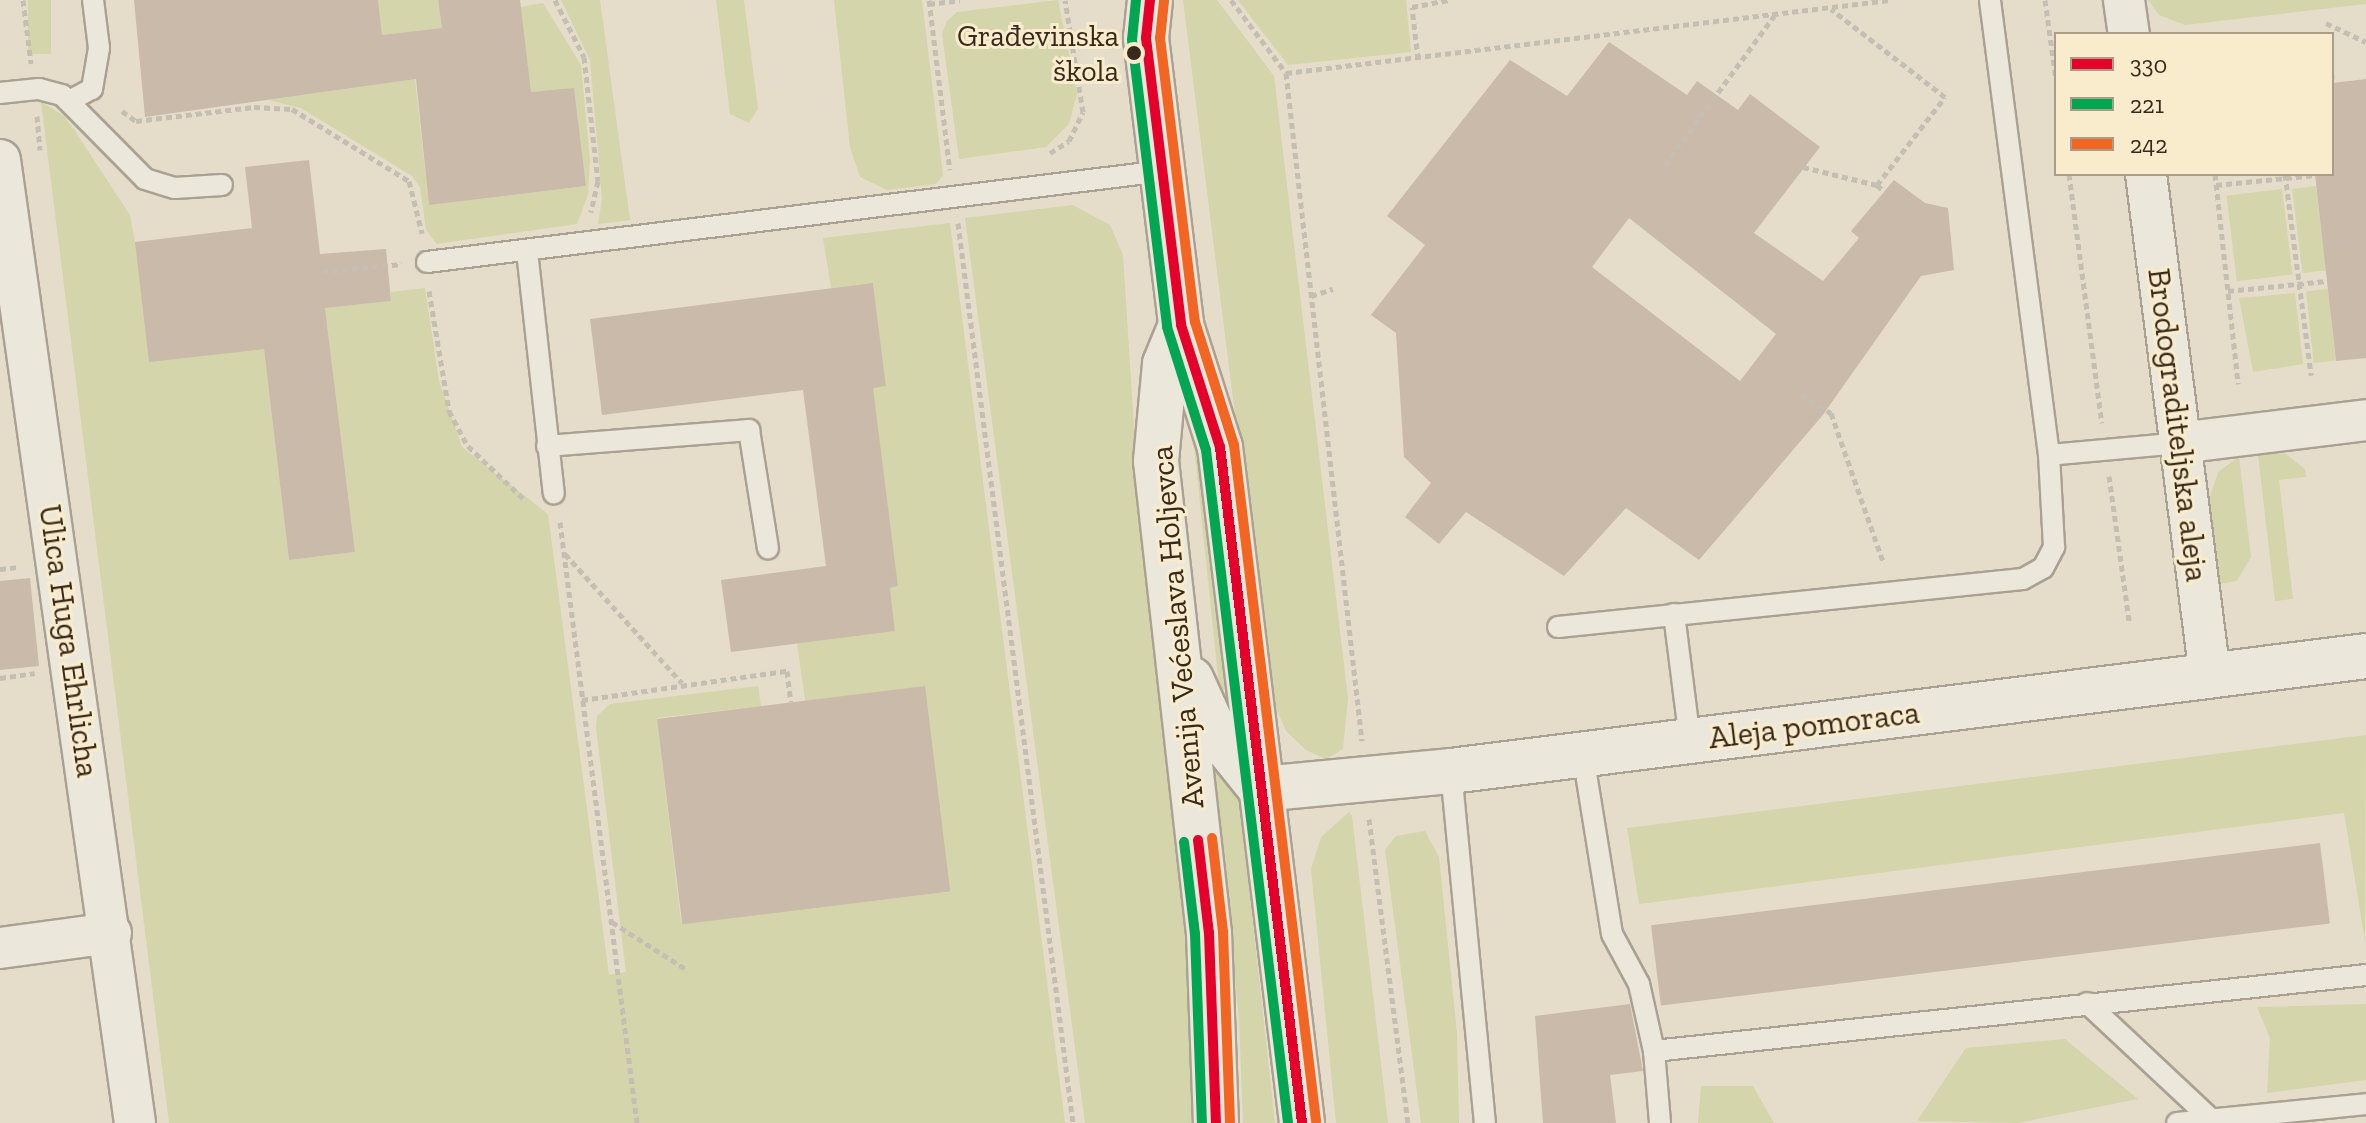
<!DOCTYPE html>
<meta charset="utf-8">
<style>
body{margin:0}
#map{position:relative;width:2366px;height:1123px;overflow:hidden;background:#e5ddc9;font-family:"Zilla Slab",serif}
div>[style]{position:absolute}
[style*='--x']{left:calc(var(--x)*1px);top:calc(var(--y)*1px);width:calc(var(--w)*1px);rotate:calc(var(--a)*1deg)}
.green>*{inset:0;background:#d4d5aa;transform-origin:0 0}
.building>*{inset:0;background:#c9baa9;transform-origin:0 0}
.path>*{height:5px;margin-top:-2.5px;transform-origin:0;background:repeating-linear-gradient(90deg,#c5beb2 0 6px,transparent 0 10px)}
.roads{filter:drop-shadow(2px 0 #aaa193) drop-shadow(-2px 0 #aaa193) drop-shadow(0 2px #aaa193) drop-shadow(0 -2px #aaa193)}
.lane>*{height:20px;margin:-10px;padding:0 10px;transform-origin:10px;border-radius:10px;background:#ece7db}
.street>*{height:40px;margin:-20px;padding:0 20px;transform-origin:20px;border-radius:20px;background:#ece7db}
.secondary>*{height:44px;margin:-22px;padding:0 22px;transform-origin:22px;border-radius:22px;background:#ece7db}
.bus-1>*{height:10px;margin:-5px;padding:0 5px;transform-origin:5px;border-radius:5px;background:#e4002b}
.bus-2>*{height:10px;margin:-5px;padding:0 5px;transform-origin:5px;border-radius:5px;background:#00a651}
.bus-3>*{height:10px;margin:-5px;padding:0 5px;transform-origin:5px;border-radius:5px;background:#f26522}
.dots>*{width:22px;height:22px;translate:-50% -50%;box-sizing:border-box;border:4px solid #f8eccd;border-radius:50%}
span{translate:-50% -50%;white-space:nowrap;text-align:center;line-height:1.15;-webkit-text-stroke:6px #f8eccd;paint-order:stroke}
.bus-label{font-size:30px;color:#38291b}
.right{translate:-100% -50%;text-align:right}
.street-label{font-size:32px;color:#38291b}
.legend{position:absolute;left:2054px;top:32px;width:280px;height:144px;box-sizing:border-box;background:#f8eccd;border:2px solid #ab9e86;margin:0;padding:10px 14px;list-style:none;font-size:24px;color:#38291b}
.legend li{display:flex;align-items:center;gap:16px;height:40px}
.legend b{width:40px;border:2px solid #ab9e86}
</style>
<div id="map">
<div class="green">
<i style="left:28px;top:0;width:23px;height:54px"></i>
<i style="clip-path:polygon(378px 0,438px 0,442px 28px,382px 35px)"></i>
<i style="clip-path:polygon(561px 0,600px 0,630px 220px,598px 224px,602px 199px,590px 60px)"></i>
<i style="clip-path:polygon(716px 0,744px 0,758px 109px,749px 123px,730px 114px)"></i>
<i style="clip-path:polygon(834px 0,922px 0,943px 175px,936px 184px,887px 190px,860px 177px,850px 147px)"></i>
<i style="clip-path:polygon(1058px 0,1077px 94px,1069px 124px,1046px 147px,959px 159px,942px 34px,947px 21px,957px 12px)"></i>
<i style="clip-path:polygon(1183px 0,1217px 0,1274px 76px,1348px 698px,1343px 749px,1326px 759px,1306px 750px,1286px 731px,1270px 694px)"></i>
<i style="clip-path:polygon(1238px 0,1406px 0,1411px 52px,1288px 65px)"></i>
<i style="clip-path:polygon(2148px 0,2366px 0,2366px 4px,2185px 25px,2159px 15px)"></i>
<i style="clip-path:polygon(543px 3px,581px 65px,590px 160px,588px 195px,577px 224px,437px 244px,426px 230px,420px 187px,412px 176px,301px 108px,268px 100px,415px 79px,429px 205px,586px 186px,574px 89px,531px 92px,520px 7px)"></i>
<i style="clip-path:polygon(41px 102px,63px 115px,75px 131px,130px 215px,135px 242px,264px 349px,289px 560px,355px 552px,325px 308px,391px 301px,391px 292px,425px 288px,439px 381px,462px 447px,548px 514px,609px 975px,626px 972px,596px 728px,597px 716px,610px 704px,758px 686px,761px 706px,657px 718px,681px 922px,949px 892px,805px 700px,797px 643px,895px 631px,890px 588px,898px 586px,877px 423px,864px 389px,886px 385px,873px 283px,831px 288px,823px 238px,950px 223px,1065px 1123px,169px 1123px)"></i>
<i style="left:2316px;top:186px;width:85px;height:24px;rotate:83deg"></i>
<i style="left:2282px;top:189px;width:86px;height:56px;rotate:83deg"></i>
<i style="clip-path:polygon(1073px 205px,1110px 225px,1123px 255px,1140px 521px,1188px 915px,1194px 1123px,1085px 1123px,965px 218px)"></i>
<i style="left:2328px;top:289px;width:72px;height:22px;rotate:84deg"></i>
<i style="clip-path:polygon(2295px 293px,2303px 364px,2253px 372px,2239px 298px)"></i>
<i style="clip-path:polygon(1194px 446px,1199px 449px,1228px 685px,1224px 690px,1219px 686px)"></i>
<i style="clip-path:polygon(2262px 452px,2286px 454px,2305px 469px,2306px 477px,2279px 480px,2293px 599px,2275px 601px,2258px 455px)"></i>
<i style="clip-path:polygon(2239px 457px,2251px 557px,2237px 581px,2218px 584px,2209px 498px,2219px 471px)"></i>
<i style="clip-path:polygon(2366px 735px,2365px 941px,2344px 813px,1639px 904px,1627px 828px)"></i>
<i style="clip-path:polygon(1213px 763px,1238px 788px,1275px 1123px,1243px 1123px,1239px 1019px)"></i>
<i style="clip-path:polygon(1349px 812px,1352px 816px,1388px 1123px,1336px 1123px,1311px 869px,1321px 837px)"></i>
<i style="clip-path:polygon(1425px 831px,1439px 857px,1457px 1033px,1459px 1123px,1421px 1123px,1385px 850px,1396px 836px)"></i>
<i style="clip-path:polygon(2366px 1004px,2366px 1080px,2267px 1093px,2270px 1038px,2257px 1007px)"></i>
<i style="clip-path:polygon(2065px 1039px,2138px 1099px,2017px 1123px,1917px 1121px,1966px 1048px)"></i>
<i style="clip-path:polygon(1701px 1086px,1753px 1086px,1774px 1123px,1698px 1123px)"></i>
</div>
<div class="building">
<i style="clip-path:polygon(134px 0,378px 0,382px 35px,442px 28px,438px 0,520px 0,531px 92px,574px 88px,586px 186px,429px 205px,416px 79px,145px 117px)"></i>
<i style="clip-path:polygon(evenodd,1609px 42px,1687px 95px,1697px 81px,1738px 110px,1750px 94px,1820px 147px,1754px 233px,1823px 281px,1859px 238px,1851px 231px,1894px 180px,1925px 203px,1948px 208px,1954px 270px,1921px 276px,1822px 416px,1699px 560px,1626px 508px,1564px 576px,1466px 512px,1439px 544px,1405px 517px,1431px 483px,1404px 457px,1396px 333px,1371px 315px,1425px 245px,1387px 216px,1510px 60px,1567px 96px,1609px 42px,1629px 218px,1776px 334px,1740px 381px,1592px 267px,1629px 218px)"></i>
<i style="clip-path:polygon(2366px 79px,2366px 358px,2336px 361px,2315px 174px,2332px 174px,2332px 83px)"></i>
<i style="clip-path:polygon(309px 160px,320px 254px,386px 249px,391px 301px,325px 308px,355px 552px,289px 560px,264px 349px,149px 362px,135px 242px,252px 228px,245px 167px)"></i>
<i style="clip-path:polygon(873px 283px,886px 386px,873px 388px,898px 586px,890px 588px,895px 631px,731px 652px,721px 580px,826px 566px,803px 390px,602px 415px,590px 319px)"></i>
<i style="clip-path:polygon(30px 578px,39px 666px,0 670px,0 581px)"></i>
<i style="left:925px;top:686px;width:207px;height:270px;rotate:83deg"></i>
<i style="left:2320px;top:843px;width:81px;height:674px;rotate:83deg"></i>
<i style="clip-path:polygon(1630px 1004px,1643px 1071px,1610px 1075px,1616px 1123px,1543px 1123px,1535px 1016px)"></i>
</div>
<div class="path">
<i style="--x:23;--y:0;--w:64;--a:82.8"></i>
<i style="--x:555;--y:0;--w:64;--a:63"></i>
<i style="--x:584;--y:57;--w:125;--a:83.6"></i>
<i style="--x:598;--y:181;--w:32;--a:103"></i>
<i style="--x:929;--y:0;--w:171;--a:83"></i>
<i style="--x:1231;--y:0;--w:91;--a:53"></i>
<i style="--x:1286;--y:73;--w:672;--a:83.51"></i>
<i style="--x:2045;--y:0;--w:80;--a:82.1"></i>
<i style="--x:929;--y:4;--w:31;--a:-7"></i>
<i style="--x:2326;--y:23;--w:44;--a:25.4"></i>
<i style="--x:1418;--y:59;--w:52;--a:-96.6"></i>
<i style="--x:1412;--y:7;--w:38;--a:-11"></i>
<i style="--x:1286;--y:73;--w:608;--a:-6.89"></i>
<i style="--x:2332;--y:74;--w:5;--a:90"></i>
<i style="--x:122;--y:111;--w:17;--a:36"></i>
<i style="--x:136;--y:121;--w:119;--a:-6.8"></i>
<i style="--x:254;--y:107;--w:38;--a:3"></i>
<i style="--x:292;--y:109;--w:137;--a:31.6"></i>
<i style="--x:409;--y:181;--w:54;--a:76"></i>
<i style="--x:37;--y:116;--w:34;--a:85"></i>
<i style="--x:1050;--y:153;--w:22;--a:-32"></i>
<i style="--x:1069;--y:141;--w:32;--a:-64"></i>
<i style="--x:1083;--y:112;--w:113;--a:-99.1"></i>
<i style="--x:1665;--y:165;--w:185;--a:-53.8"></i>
<i style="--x:1803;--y:167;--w:76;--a:13.7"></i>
<i style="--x:1877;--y:185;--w:111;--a:-52.3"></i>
<i style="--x:1945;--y:97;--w:144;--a:-142.3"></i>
<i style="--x:2069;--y:174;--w:251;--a:82.5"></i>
<i style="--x:2215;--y:174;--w:211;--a:83.7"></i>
<i style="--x:2285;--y:174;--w:203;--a:82.6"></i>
<i style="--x:1877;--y:185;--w:11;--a:41"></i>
<i style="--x:2216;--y:185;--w:100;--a:-5.8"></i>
<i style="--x:958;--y:223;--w:907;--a:82.72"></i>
<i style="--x:322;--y:272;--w:80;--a:-5.7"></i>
<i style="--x:429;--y:291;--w:122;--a:80.5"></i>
<i style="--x:449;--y:411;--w:40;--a:62"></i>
<i style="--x:468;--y:446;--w:80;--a:43.5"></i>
<i style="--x:2228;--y:291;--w:100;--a:-5.8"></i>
<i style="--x:1311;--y:296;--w:23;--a:-18"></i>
<i style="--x:1801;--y:395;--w:35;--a:31"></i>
<i style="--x:1831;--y:413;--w:160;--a:70.7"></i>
<i style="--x:2109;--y:476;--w:146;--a:82.1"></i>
<i style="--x:560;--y:522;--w:606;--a:82.7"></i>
<i style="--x:565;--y:554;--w:174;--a:47.8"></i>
<i style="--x:0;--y:569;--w:18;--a:-6"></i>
<i style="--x:0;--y:678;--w:35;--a:-8"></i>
<i style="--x:582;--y:700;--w:207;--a:-8.1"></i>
<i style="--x:787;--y:671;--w:31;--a:83"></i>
<i style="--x:1369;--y:819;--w:306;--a:82.7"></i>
<i style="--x:612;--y:922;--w:89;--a:32.6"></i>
</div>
<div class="roads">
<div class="lane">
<i style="--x:0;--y:93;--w:39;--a:-6"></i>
<i style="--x:39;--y:89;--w:24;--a:15"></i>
<i style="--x:62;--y:95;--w:118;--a:45.3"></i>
<i style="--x:145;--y:179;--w:31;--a:17"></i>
<i style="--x:175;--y:188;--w:47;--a:-3.7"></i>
<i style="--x:69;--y:101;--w:26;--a:-28"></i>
<i style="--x:92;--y:89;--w:42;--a:-80.3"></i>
<i style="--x:99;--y:48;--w:48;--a:-97.1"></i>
<i style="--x:527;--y:251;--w:244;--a:83.7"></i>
<i style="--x:427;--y:262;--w:742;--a:-7.05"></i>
<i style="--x:547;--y:446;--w:203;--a:-4.5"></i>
<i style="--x:749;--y:430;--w:120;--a:80.9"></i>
<i style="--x:2049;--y:455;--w:132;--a:-5.2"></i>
<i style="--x:1674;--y:614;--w:128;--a:82.8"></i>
<i style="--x:1558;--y:627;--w:467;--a:-5.9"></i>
<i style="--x:2023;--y:579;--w:23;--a:-29"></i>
<i style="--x:2043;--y:568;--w:24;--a:-62"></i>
<i style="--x:2054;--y:547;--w:92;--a:-93.1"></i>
<i style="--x:2049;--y:455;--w:459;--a:-97.4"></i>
<i style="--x:1583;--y:755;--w:181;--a:80.8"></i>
<i style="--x:1612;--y:934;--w:57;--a:61.6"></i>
<i style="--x:1639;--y:984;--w:69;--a:77.4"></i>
<i style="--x:1654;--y:1051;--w:72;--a:85.2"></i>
<i style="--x:1451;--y:771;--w:354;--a:84.5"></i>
<i style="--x:2087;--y:1003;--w:167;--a:43.1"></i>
<i style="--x:1654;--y:1051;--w:716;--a:-6.09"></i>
<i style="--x:2177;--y:1123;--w:190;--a:-5.7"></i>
</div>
<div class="street">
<i style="--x:2124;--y:0;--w:34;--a:82"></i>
<i style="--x:0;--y:160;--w:972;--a:82.02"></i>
<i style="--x:2146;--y:174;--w:506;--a:82.73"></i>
<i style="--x:2180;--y:443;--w:187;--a:-7"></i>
<i style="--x:0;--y:948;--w:112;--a:-7.7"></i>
</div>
<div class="secondary">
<i style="--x:1150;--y:0;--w:38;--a:96"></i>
<i style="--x:1146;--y:38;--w:289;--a:83"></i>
<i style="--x:1181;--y:325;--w:128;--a:72.3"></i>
<i style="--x:1220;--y:447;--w:681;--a:83.08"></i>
<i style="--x:1181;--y:325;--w:42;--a:112.3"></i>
<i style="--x:1165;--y:364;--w:97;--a:95.3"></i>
<i style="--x:1156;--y:461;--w:475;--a:83.6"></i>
<i style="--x:1209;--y:933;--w:190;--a:87.9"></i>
<i style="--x:1191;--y:679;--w:58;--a:65.6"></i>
<i style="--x:1215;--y:732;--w:73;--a:51.1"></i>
<i style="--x:1261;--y:789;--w:191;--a:-5.4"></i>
<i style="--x:1451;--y:771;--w:922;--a:-7.16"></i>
</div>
</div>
<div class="bus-1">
<i style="--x:1150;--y:0;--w:38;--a:96"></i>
<i style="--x:1146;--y:38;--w:289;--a:83"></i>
<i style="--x:1181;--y:325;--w:128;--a:72.3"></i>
<i style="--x:1220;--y:447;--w:681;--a:83.08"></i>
<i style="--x:1198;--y:840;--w:94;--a:83.3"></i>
<i style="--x:1209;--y:933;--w:190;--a:87.9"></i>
</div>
<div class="bus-2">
<i style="--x:1136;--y:0;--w:40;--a:95.7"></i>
<i style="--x:1132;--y:40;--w:289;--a:83"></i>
<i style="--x:1167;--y:327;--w:129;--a:72.4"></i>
<i style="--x:1206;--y:450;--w:678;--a:83.05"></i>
<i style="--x:1184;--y:842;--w:93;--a:83.2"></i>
<i style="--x:1195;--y:934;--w:189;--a:87.9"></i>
</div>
<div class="bus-3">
<i style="--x:1164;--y:1;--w:37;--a:96"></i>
<i style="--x:1160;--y:38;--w:286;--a:83"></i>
<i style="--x:1195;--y:322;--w:129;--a:72.4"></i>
<i style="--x:1234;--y:445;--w:681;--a:83.08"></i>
<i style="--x:1212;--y:838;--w:95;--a:83.3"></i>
<i style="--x:1223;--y:932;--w:190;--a:87.9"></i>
</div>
<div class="dots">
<i style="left:1134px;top:53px;background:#38291b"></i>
</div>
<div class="bus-label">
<span class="right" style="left:1119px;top:53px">Građevinska<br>škola</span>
</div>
<div class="street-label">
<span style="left:2178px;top:425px;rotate:83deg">Brodograditeljska aleja</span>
<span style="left:1177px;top:627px;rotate:-95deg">Avenija Većeslava Holjevca</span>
<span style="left:69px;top:641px;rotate:82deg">Ulica Huga Ehrlicha</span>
<span style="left:1814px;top:725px;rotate:-7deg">Aleja pomoraca</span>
</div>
<ul class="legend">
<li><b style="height:10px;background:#e4002b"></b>330</li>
<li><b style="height:10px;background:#00a651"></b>221</li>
<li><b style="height:10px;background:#f26522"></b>242</li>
</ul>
</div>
